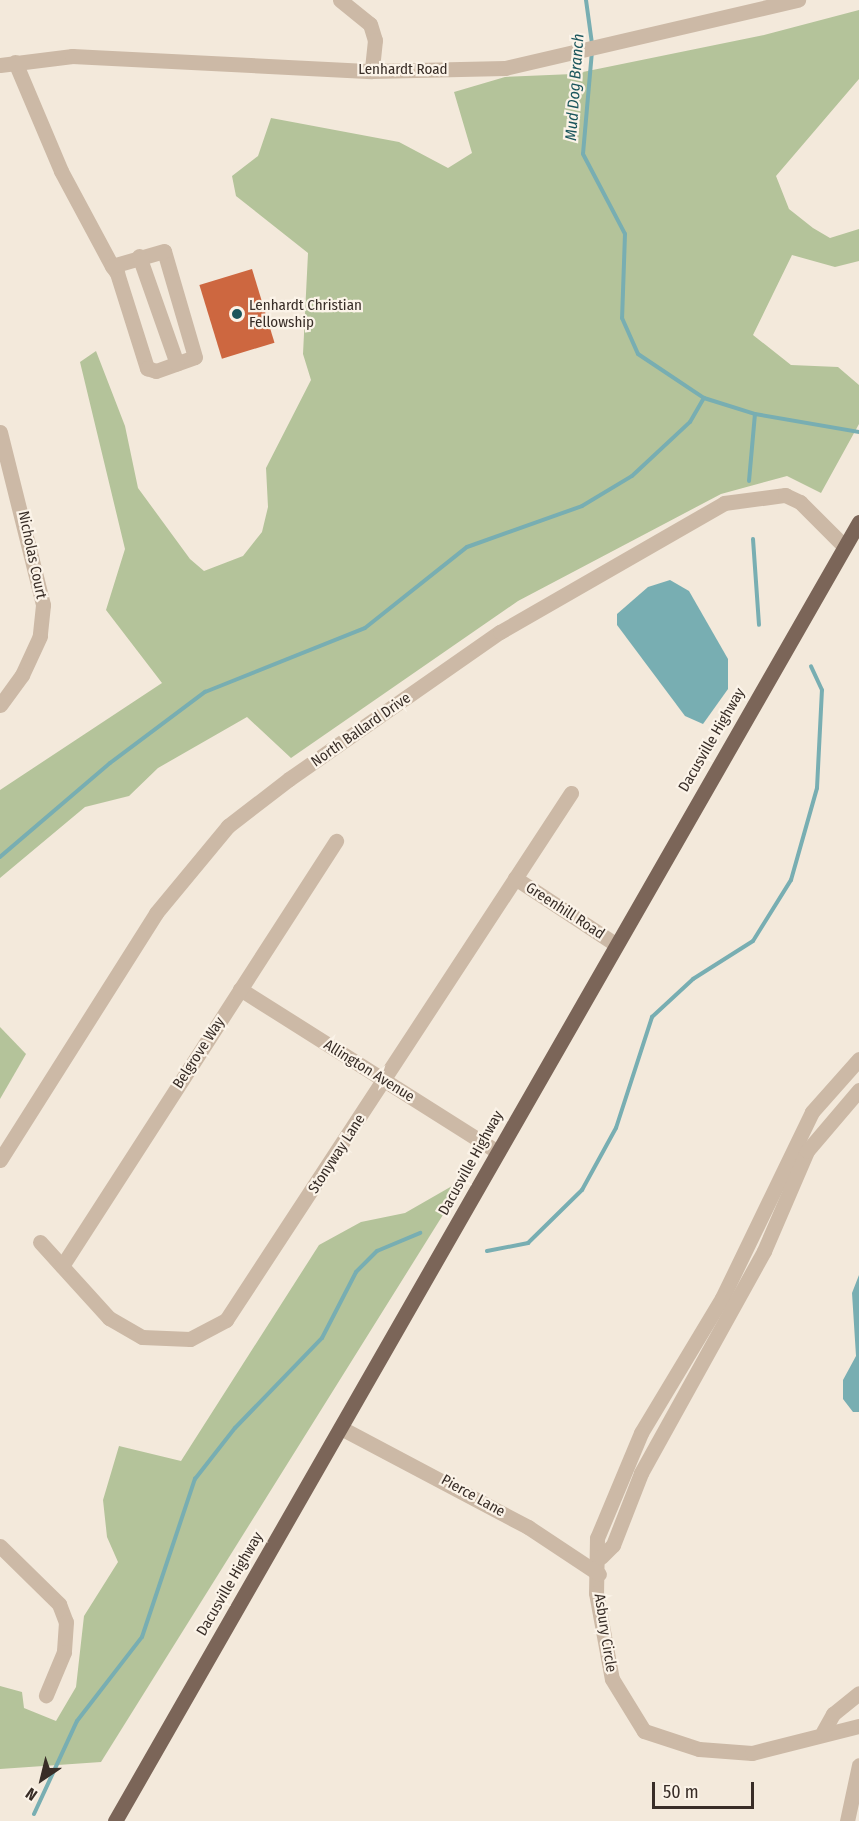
<!DOCTYPE html>
<style>
body{margin:0}
#map{position:relative;width:859px;height:1821px;overflow:hidden;background:#f3e9db;font-family:"Fira Sans Condensed",sans-serif}
div>[style]{position:absolute}
[style*='--x']{left:calc(var(--x)*1px);top:calc(var(--y)*1px);width:calc(var(--w)*1px);rotate:calc(var(--a)*1deg)}
.green>*{inset:0;background:#b4c39a}
.water>*{inset:0;background:#78aeb2}
.stream>*{height:4px;margin:-2px;padding:0 2px;transform-origin:2px;border-radius:2px;background:#78aeb2}
.building>*{inset:0;background:#cd6740;transform-origin:0 0}
.minor>*{height:15px;margin:-7.5px;padding:0 7.5px;transform-origin:7.5px;border-radius:7.5px;background:#ccb9a6}
.major>*{height:15px;margin:-7.5px;padding:0 7.5px;transform-origin:7.5px;border-radius:7.5px;background:#7b6558}
.dots>*{width:16px;height:16px;translate:-50% -50%;box-sizing:border-box;border:3px solid #fbf3e8;border-radius:50%}
span{translate:-50% -50%;white-space:nowrap;text-align:center;line-height:1.15;-webkit-text-stroke:4.5px #fbf3e8;paint-order:stroke}
.street-label{font-size:15px;color:#382d27}
.poi-label{font-size:15px;color:#382d27}
.left{translate:0 -50%;text-align:left}
.water-label{font-size:16px;color:#1a555c;font-style:italic}
.north{position:absolute;left:12px;top:1749px;width:60px;height:60px;-webkit-text-stroke:4px #fbf3e8;paint-order:stroke;rotate:215deg;font-size:16px;font-weight:700;line-height:24px;text-align:center;color:#382d27}
.north::after{content:'';display:block;margin:auto;width:21px;height:27px;background:#382d27;clip-path:polygon(50% 0,100% 100%,50% 72%,0 100%)}
.scale{position:absolute;left:652px;top:1782px;width:102px;height:27px;box-sizing:border-box;border:3px solid #382d27;border-top:0;padding-left:8px;font-size:18px;line-height:21px;white-space:nowrap;color:#382d27;-webkit-text-stroke:4px #fbf3e8;paint-order:stroke}
</style>
<div id="map">
<div class="green">
<i style="clip-path:polygon(859px 10px,859px 79px,776px 176px,789px 209px,813px 228px,830px 238px,859px 229px,859px 261px,835px 267px,792px 255px,753px 335px,791px 365px,838px 367px,859px 385px,859px 424px,821px 493px,787px 476px,721px 494px,518px 601px,291px 758px,247px 717px,158px 768px,129px 796px,85px 807px,0 878px,0 790px,162px 683px,106px 610px,125px 549px,80px 362px,96px 351px,125px 426px,138px 488px,190px 559px,204px 571px,243px 556px,262px 532px,268px 507px,266px 468px,311px 380px,303px 354px,308px 253px,236px 196px,232px 176px,258px 156px,271px 118px,399px 142px,448px 168px,472px 153px,454px 92px,505px 77px,573px 74px,764px 35px)"></i>
<i style="clip-path:polygon(0 1027px,26px 1054px,0 1099px)"></i>
<i style="clip-path:polygon(466px 1178px,101px 1762px,0 1769px,0 1686px,22px 1692px,24px 1708px,56px 1721px,76px 1687px,84px 1616px,118px 1562px,107px 1537px,103px 1500px,119px 1446px,181px 1461px,319px 1245px,361px 1222px,405px 1213px)"></i>
</div>
<div class="water">
<i style="clip-path:polygon(670px 580px,689px 591px,728px 659px,728px 689px,703px 724px,685px 716px,617px 625px,617px 614px,648px 587px)"></i>
<i style="clip-path:polygon(859px 1275px,859px 1412px,853px 1412px,843px 1399px,843px 1380px,856px 1356px,852px 1293px)"></i>
</div>
<div class="stream">
<i style="--x:586;--y:0;--w:44;--a:82.2"></i>
<i style="--x:592;--y:51;--w:103;--a:95"></i>
<i style="--x:583;--y:154;--w:90;--a:62.3"></i>
<i style="--x:625;--y:234;--w:84;--a:92"></i>
<i style="--x:622;--y:318;--w:39;--a:66"></i>
<i style="--x:638;--y:354;--w:79;--a:33.7"></i>
<i style="--x:704;--y:398;--w:53;--a:17.4"></i>
<i style="--x:755;--y:414;--w:106;--a:9.8"></i>
<i style="--x:749;--y:481;--w:67;--a:-84.9"></i>
<i style="--x:753;--y:539;--w:86;--a:86"></i>
<i style="--x:0;--y:857;--w:145;--a:-40.5"></i>
<i style="--x:110;--y:763;--w:119;--a:-36.8"></i>
<i style="--x:205;--y:692;--w:172;--a:-21.8"></i>
<i style="--x:365;--y:628;--w:130;--a:-38.5"></i>
<i style="--x:467;--y:547;--w:122;--a:-19.6"></i>
<i style="--x:582;--y:506;--w:58;--a:-31"></i>
<i style="--x:632;--y:476;--w:79;--a:-43"></i>
<i style="--x:690;--y:422;--w:28;--a:-60"></i>
<i style="--x:487;--y:1251;--w:42;--a:-11"></i>
<i style="--x:528;--y:1243;--w:76;--a:-44.5"></i>
<i style="--x:582;--y:1190;--w:71;--a:-61.3"></i>
<i style="--x:616;--y:1128;--w:117;--a:-72"></i>
<i style="--x:652;--y:1017;--w:56;--a:-42.8"></i>
<i style="--x:693;--y:979;--w:71;--a:-32.3"></i>
<i style="--x:753;--y:941;--w:72;--a:-58.1"></i>
<i style="--x:791;--y:880;--w:96;--a:-74.2"></i>
<i style="--x:817;--y:788;--w:98;--a:-87.1"></i>
<i style="--x:822;--y:690;--w:26;--a:-115"></i>
<i style="--x:34;--y:1814;--w:102;--a:-65.2"></i>
<i style="--x:77;--y:1721;--w:106;--a:-52.3"></i>
<i style="--x:142;--y:1637;--w:167;--a:-71.5"></i>
<i style="--x:195;--y:1479;--w:65;--a:-51.9"></i>
<i style="--x:235;--y:1428;--w:125;--a:-46"></i>
<i style="--x:322;--y:1338;--w:74;--a:-62.7"></i>
<i style="--x:356;--y:1272;--w:30;--a:-45"></i>
<i style="--x:377;--y:1251;--w:47;--a:-22.7"></i>
</div>
<div class="building">
<i style="left:252px;top:269px;width:77px;height:55px;rotate:73deg"></i>
</div>
<div class="minor">
<i style="--x:340;--y:0;--w:38;--a:39"></i>
<i style="--x:370;--y:24;--w:17;--a:73"></i>
<i style="--x:375;--y:40;--w:31;--a:96"></i>
<i style="--x:15;--y:62;--w:118;--a:67.1"></i>
<i style="--x:61;--y:171;--w:108;--a:61.8"></i>
<i style="--x:112;--y:266;--w:9;--a:54"></i>
<i style="--x:117;--y:273;--w:100;--a:72.5"></i>
<i style="--x:147;--y:368;--w:9;--a:18"></i>
<i style="--x:156;--y:371;--w:41;--a:-19.7"></i>
<i style="--x:195;--y:357;--w:110;--a:-106.3"></i>
<i style="--x:164;--y:251;--w:54;--a:163.9"></i>
<i style="--x:0;--y:65;--w:73;--a:-7.1"></i>
<i style="--x:72;--y:56;--w:300;--a:2.9"></i>
<i style="--x:372;--y:71;--w:133;--a:-1.3"></i>
<i style="--x:505;--y:68;--w:301;--a:-13.1"></i>
<i style="--x:139;--y:256;--w:114;--a:70.6"></i>
<i style="--x:0;--y:432;--w:178;--a:76"></i>
<i style="--x:43;--y:605;--w:31;--a:96"></i>
<i style="--x:40;--y:636;--w:43;--a:114.8"></i>
<i style="--x:22;--y:675;--w:37;--a:126"></i>
<i style="--x:515;--y:878;--w:120;--a:33.4"></i>
<i style="--x:240;--y:989;--w:305;--a:32.3"></i>
<i style="--x:859;--y:1059;--w:71;--a:131.6"></i>
<i style="--x:812;--y:1112;--w:207;--a:115.8"></i>
<i style="--x:722;--y:1298;--w:157;--a:121"></i>
<i style="--x:641;--y:1433;--w:114;--a:112.7"></i>
<i style="--x:597;--y:1538;--w:55;--a:91"></i>
<i style="--x:596;--y:1593;--w:87;--a:79.5"></i>
<i style="--x:612;--y:1679;--w:61;--a:58.4"></i>
<i style="--x:644;--y:1731;--w:58;--a:18.1"></i>
<i style="--x:699;--y:1749;--w:53;--a:4.3"></i>
<i style="--x:752;--y:1753;--w:110;--a:-14.2"></i>
<i style="--x:0;--y:1160;--w:292;--a:-57.7"></i>
<i style="--x:156;--y:913;--w:113;--a:-50.4"></i>
<i style="--x:228;--y:826;--w:77;--a:-37.6"></i>
<i style="--x:289;--y:779;--w:257;--a:-34.9"></i>
<i style="--x:500;--y:632;--w:258;--a:-29.9"></i>
<i style="--x:724;--y:503;--w:62;--a:-7.5"></i>
<i style="--x:785;--y:495;--w:17;--a:25"></i>
<i style="--x:800;--y:502;--w:62;--a:45"></i>
<i style="--x:40;--y:1242;--w:103;--a:47.8"></i>
<i style="--x:109;--y:1318;--w:38;--a:30"></i>
<i style="--x:142;--y:1337;--w:48;--a:2.4"></i>
<i style="--x:190;--y:1339;--w:41;--a:-27.8"></i>
<i style="--x:226;--y:1320;--w:630;--a:-56.79"></i>
<i style="--x:62;--y:1266;--w:506;--a:-57.19"></i>
<i style="--x:341;--y:1428;--w:212;--a:27.9"></i>
<i style="--x:528;--y:1527;--w:85;--a:33.5"></i>
<i style="--x:0;--y:1546;--w:83;--a:44.5"></i>
<i style="--x:59;--y:1604;--w:19;--a:69"></i>
<i style="--x:66;--y:1622;--w:30;--a:94"></i>
<i style="--x:64;--y:1652;--w:47;--a:112.7"></i>
<i style="--x:601;--y:1557;--w:17;--a:-45"></i>
<i style="--x:613;--y:1545;--w:77;--a:-68.7"></i>
<i style="--x:641;--y:1473;--w:254;--a:-61"></i>
<i style="--x:764;--y:1251;--w:109;--a:-66.7"></i>
<i style="--x:807;--y:1151;--w:80;--a:-49.6"></i>
<i style="--x:823;--y:1732;--w:21;--a:-61"></i>
<i style="--x:833;--y:1714;--w:33;--a:-39"></i>
<i style="--x:847;--y:1821;--w:57;--a:-77.9"></i>
</div>
<div class="major">
<i style="--x:115;--y:1821;--w:1497;--a:-60.2"></i>
</div>
<div class="dots">
<i style="left:237px;top:314px;background:#1a555c"></i>
</div>
<div class="street-label">
<span style="left:403px;top:70px">Lenhardt Road</span>
<span style="left:32px;top:555px;rotate:78deg">Nicholas Court</span>
<span style="left:361px;top:730px;rotate:-35deg">North Ballard Drive</span>
<span style="left:712px;top:740px;rotate:-60deg">Dacusville Highway</span>
<span style="left:565px;top:911px;rotate:33deg">Greenhill Road</span>
<span style="left:199px;top:1053px;rotate:-57deg">Belgrove Way</span>
<span style="left:369px;top:1071px;rotate:32deg">Allington Avenue</span>
<span style="left:337px;top:1154px;rotate:-57deg">Stonyway Lane</span>
<span style="left:471px;top:1163px;rotate:-61deg">Dacusville Highway</span>
<span style="left:473px;top:1496px;rotate:29deg">Pierce Lane</span>
<span style="left:230px;top:1584px;rotate:-60deg">Dacusville Highway</span>
<span style="left:605px;top:1633px;rotate:81deg">Asbury Circle</span>
</div>
<div class="poi-label">
<span class="left" style="left:249px;top:314px">Lenhardt Christian<br>Fellowship</span>
</div>
<div class="water-label">
<span style="left:575px;top:87px;rotate:-86deg">Mud Dog Branch</span>
</div>
<div class="north">N</div>
<div class="scale">50 m</div>
</div>
